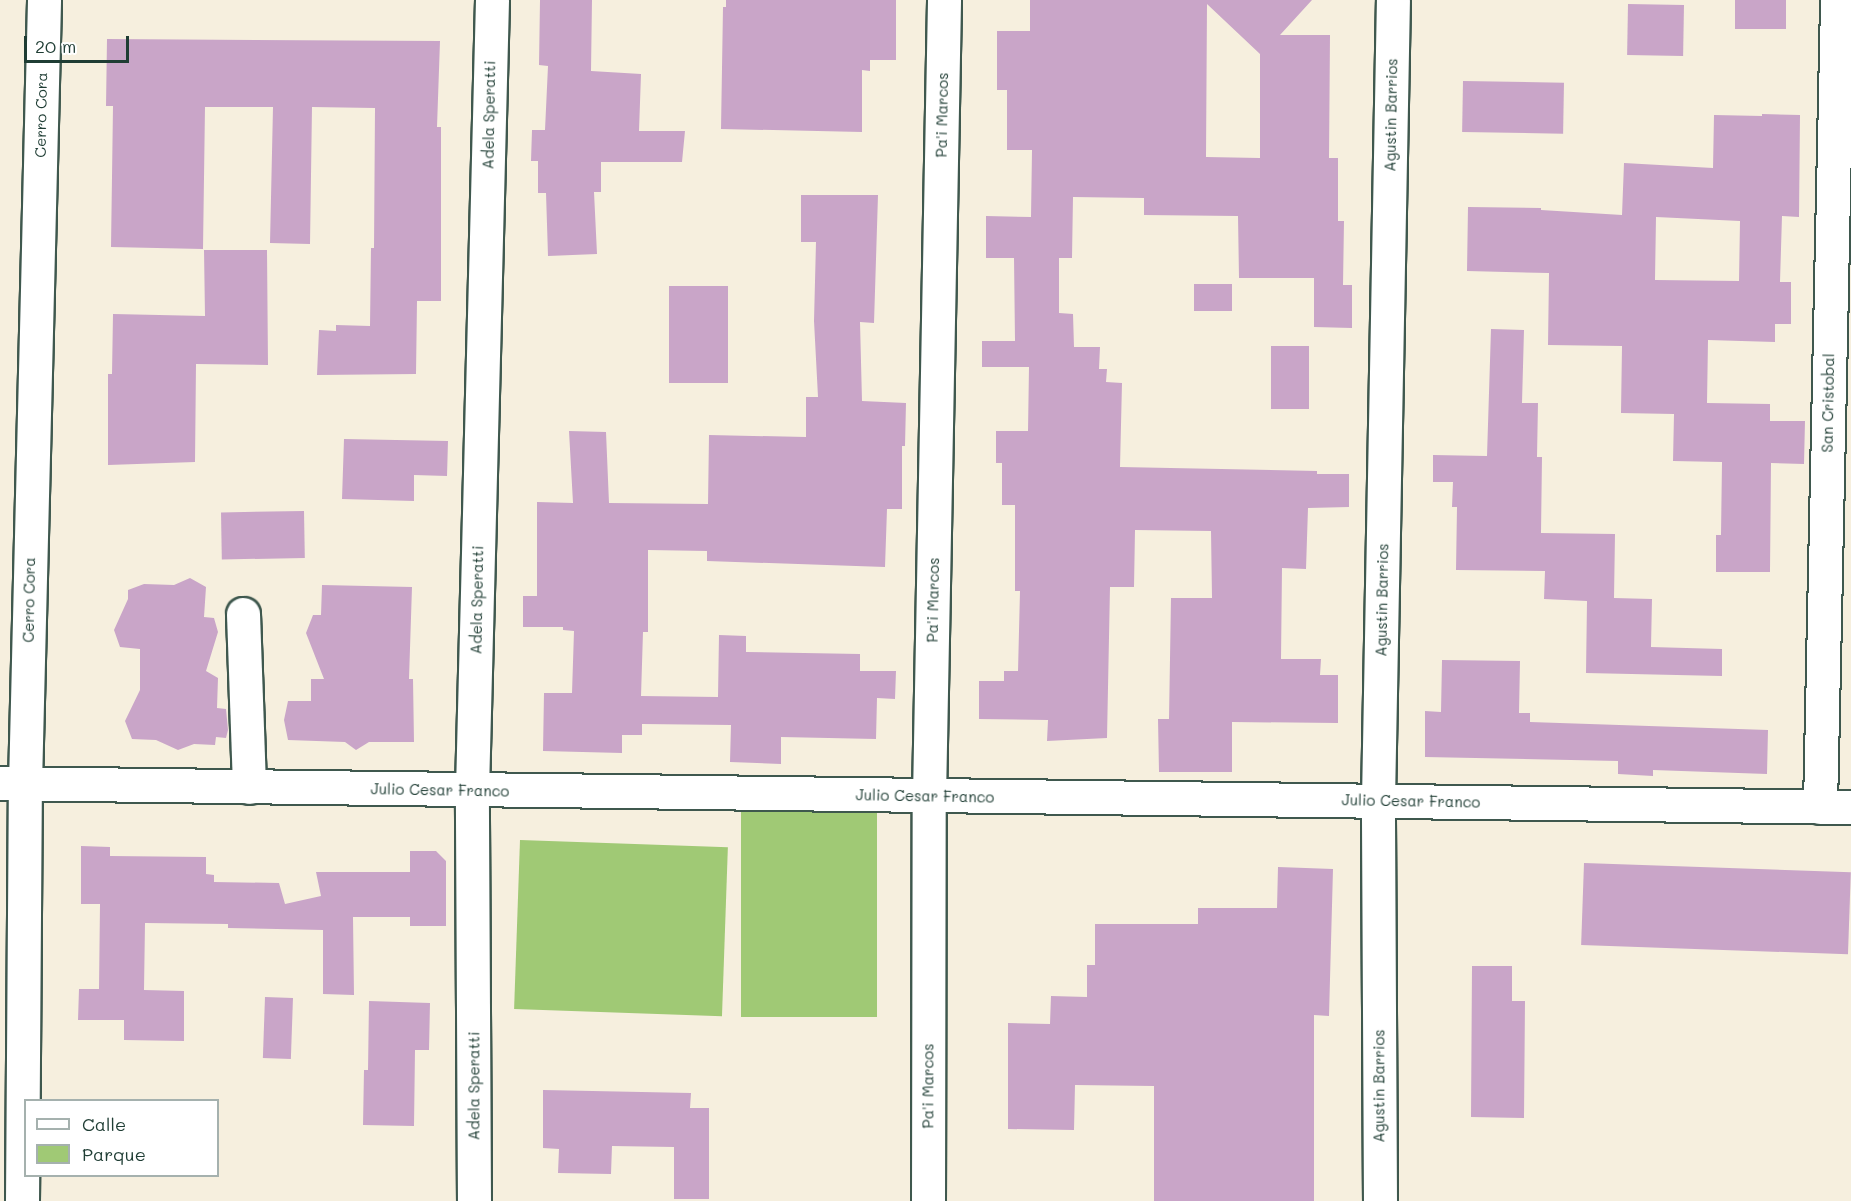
<!DOCTYPE html>
<style>
body{margin:0}
#map{position:relative;width:1851px;height:1201px;overflow:hidden;background:#f6efde;font-family:Mali,sans-serif}
div>[style]{position:absolute}
[style*='--x']{left:calc(var(--x)*1px);top:calc(var(--y)*1px);width:calc(var(--w)*1px);rotate:calc(var(--a)*1deg)}
.green>*{inset:0;background:#a0c975;transform-origin:0 0}
.building>*{inset:0;background:#c9a5c8;transform-origin:0 0}
.roads{filter:drop-shadow(2px 0 #3f584e) drop-shadow(-2px 0 #3f584e) drop-shadow(0 2px #3f584e) drop-shadow(0 -2px #3f584e)}
.street>*{height:33px;margin:-16.5px;padding:0 16.5px;transform-origin:16.5px;border-radius:16.5px;background:#fff}
.secondary>*{height:33px;margin:-16.5px;padding:0 16.5px;transform-origin:16.5px;border-radius:16.5px;background:#fff}
span{translate:-50% -50%;white-space:nowrap;text-align:center;line-height:1.15;-webkit-text-stroke:4.5px #fff;paint-order:stroke}
.street-label{font-size:15px;color:#1f3d34}
.legend{position:absolute;left:24px;top:1099px;width:195px;height:78px;box-sizing:border-box;background:#fff;border:2px solid #a5b1ae;margin:0;padding:8px 10px;list-style:none;font-size:18px;color:#1f3d34}
.legend li{display:flex;align-items:center;gap:12px;height:30px}
.legend b{width:30px;border:2px solid #a5b1ae}
.scale{position:absolute;left:24px;top:36px;width:105px;height:27px;box-sizing:border-box;border:3px solid #1f3d34;border-top:0;padding-left:8px;font-size:18px;line-height:21px;white-space:nowrap;color:#1f3d34;-webkit-text-stroke:4px #fff;paint-order:stroke}
</style>
<div id="map">
<div class="green">
<i style="left:741px;top:803px;width:136px;height:214px"></i>
<i style="left:520px;top:840px;width:208px;height:169px;rotate:2deg"></i>
</div>
<div class="building">
<i style="clip-path:polygon(540px 0,592px 0,591px 71px,641px 74px,639px 131px,685px 131px,682px 162px,601px 162px,601px 192px,594px 192px,597px 254px,548px 256px,546px 193px,538px 193px,538px 161px,531px 161px,532px 130px,545px 130px,548px 66px,539px 65px)"></i>
<i style="clip-path:polygon(726px 0,896px 0,896px 60px,870px 60px,870px 71px,862px 70px,862px 132px,721px 129px,723px 7px,726px 7px)"></i>
<i style="clip-path:polygon(evenodd,1030px 0,1312px 0,1280px 35px,1330px 35px,1329px 158px,1338px 158px,1338px 221px,1344px 221px,1343px 285px,1352px 285px,1352px 328px,1314px 327px,1314px 278px,1239px 278px,1238px 216px,1144px 215px,1144px 198px,1073px 197px,1072px 258px,1059px 258px,1059px 313px,1073px 314px,1074px 347px,1100px 347px,1099px 369px,1107px 369px,1106px 382px,1122px 383px,1120px 467px,1317px 471px,1317px 474px,1349px 474px,1349px 507px,1308px 508px,1306px 569px,1282px 568px,1281px 659px,1321px 659px,1320px 675px,1338px 675px,1338px 723px,1232px 722px,1232px 772px,1159px 772px,1158px 719px,1169px 719px,1171px 598px,1212px 598px,1211px 531px,1135px 530px,1134px 587px,1110px 587px,1107px 738px,1047px 741px,1048px 720px,979px 719px,979px 681px,1004px 681px,1004px 671px,1018px 671px,1020px 591px,1015px 591px,1015px 505px,1002px 505px,1002px 463px,996px 463px,996px 431px,1028px 431px,1029px 367px,982px 367px,982px 341px,1015px 341px,1014px 258px,986px 258px,986px 216px,1031px 217px,1032px 150px,1007px 150px,1007px 90px,997px 90px,997px 31px,1030px 31px,1030px 0,1207px 4px,1260px 54px,1260px 158px,1206px 157px,1207px 4px)"></i>
<i style="left:1735px;top:0;width:51px;height:29px"></i>
<i style="left:1628px;top:4px;width:56px;height:51px;rotate:1deg"></i>
<i style="clip-path:polygon(107px 39px,440px 41px,437px 127px,441px 127px,441px 301px,417px 301px,416px 374px,317px 375px,319px 330px,336px 331px,336px 325px,370px 326px,371px 248px,374px 248px,375px 108px,312px 107px,310px 244px,270px 243px,273px 107px,205px 107px,203px 249px,111px 247px,113px 106px,106px 106px)"></i>
<i style="left:1463px;top:81px;width:101px;height:51px;rotate:1deg"></i>
<i style="clip-path:polygon(evenodd,1762px 114px,1800px 115px,1799px 217px,1782px 216px,1780px 282px,1791px 282px,1791px 324px,1775px 324px,1775px 342px,1708px 340px,1707px 403px,1770px 404px,1770px 421px,1805px 421px,1804px 464px,1771px 463px,1770px 572px,1716px 572px,1716px 535px,1721px 535px,1722px 462px,1673px 461px,1674px 414px,1621px 413px,1622px 346px,1548px 345px,1549px 273px,1467px 271px,1468px 207px,1541px 208px,1541px 210px,1622px 215px,1624px 163px,1713px 168px,1714px 115px,1762px 116px,1762px 114px,1656px 217px,1740px 221px,1739px 281px,1655px 280px,1656px 217px)"></i>
<i style="clip-path:polygon(801px 195px,878px 195px,874px 323px,860px 322px,862px 401px,906px 403px,905px 446px,902px 446px,902px 509px,887px 509px,885px 567px,707px 561px,707px 551px,648px 550px,648px 632px,643px 632px,641px 696px,718px 697px,719px 635px,746px 636px,746px 652px,860px 654px,860px 671px,896px 671px,895px 699px,877px 698px,876px 739px,781px 737px,781px 764px,730px 762px,731px 725px,642px 724px,642px 735px,622px 735px,622px 753px,543px 751px,544px 693px,572px 693px,574px 631px,563px 630px,563px 627px,523px 627px,523px 596px,537px 596px,537px 502px,573px 503px,569px 431px,606px 432px,609px 503px,708px 504px,709px 435px,806px 437px,806px 397px,818px 397px,814px 321px,816px 242px,801px 242px)"></i>
<i style="clip-path:polygon(204px 250px,267px 250px,268px 365px,196px 364px,195px 462px,108px 465px,108px 374px,112px 374px,113px 314px,205px 316px)"></i>
<i style="left:1194px;top:284px;width:38px;height:27px"></i>
<i style="left:669px;top:286px;width:59px;height:97px"></i>
<i style="clip-path:polygon(1491px 329px,1524px 330px,1522px 403px,1538px 403px,1537px 457px,1542px 457px,1541px 533px,1615px 534px,1614px 598px,1652px 599px,1651px 647px,1722px 649px,1722px 676px,1586px 673px,1587px 601px,1544px 599px,1545px 571px,1456px 570px,1457px 507px,1452px 507px,1453px 482px,1433px 482px,1433px 455px,1487px 456px)"></i>
<i style="left:1271px;top:346px;width:38px;height:63px"></i>
<i style="clip-path:polygon(344px 439px,448px 441px,447px 476px,414px 475px,414px 501px,342px 499px)"></i>
<i style="left:304px;top:511px;width:47px;height:83px;rotate:89deg"></i>
<i style="clip-path:polygon(190px 578px,206px 587px,204px 617px,214px 618px,218px 632px,206px 671px,218px 678px,217px 708px,226px 709px,228px 730px,226px 738px,216px 737px,215px 745px,194px 744px,178px 750px,156px 740px,132px 739px,125px 721px,140px 690px,140px 649px,120px 647px,114px 630px,128px 599px,128px 590px,144px 584px,174px 585px)"></i>
<i style="clip-path:polygon(322px 585px,412px 587px,409px 679px,413px 679px,414px 742px,369px 742px,356px 750px,345px 742px,288px 740px,284px 720px,288px 701px,311px 701px,311px 679px,324px 679px,306px 633px,313px 615px,321px 615px)"></i>
<i style="clip-path:polygon(1442px 660px,1520px 661px,1519px 713px,1530px 713px,1530px 722px,1768px 730px,1767px 774px,1653px 770px,1653px 776px,1618px 774px,1618px 761px,1425px 757px,1425px 711px,1441px 712px)"></i>
<i style="clip-path:polygon(81px 846px,110px 847px,110px 856px,206px 857px,206px 874px,214px 875px,214px 882px,279px 883px,285px 904px,321px 896px,316px 872px,410px 872px,410px 851px,436px 851px,446px 861px,446px 926px,410px 926px,410px 917px,353px 917px,354px 995px,323px 994px,323px 930px,228px 928px,228px 924px,145px 923px,144px 990px,184px 991px,184px 1041px,124px 1040px,124px 1020px,78px 1020px,79px 989px,99px 989px,100px 904px,81px 904px)"></i>
<i style="left:1584px;top:863px;width:267px;height:82px;rotate:2deg"></i>
<i style="clip-path:polygon(1278px 867px,1333px 869px,1329px 1016px,1314px 1015px,1314px 1201px,1154px 1201px,1154px 1086px,1075px 1085px,1074px 1130px,1008px 1129px,1008px 1023px,1050px 1024px,1051px 996px,1087px 997px,1087px 965px,1095px 965px,1095px 924px,1198px 924px,1198px 908px,1277px 908px)"></i>
<i style="clip-path:polygon(1472px 966px,1512px 966px,1512px 1001px,1525px 1001px,1524px 1118px,1471px 1117px)"></i>
<i style="left:265px;top:997px;width:28px;height:61px;rotate:2deg"></i>
<i style="clip-path:polygon(369px 1001px,430px 1003px,429px 1050px,415px 1050px,414px 1126px,363px 1125px,364px 1070px,368px 1070px)"></i>
<i style="clip-path:polygon(543px 1090px,691px 1093px,690px 1108px,709px 1108px,709px 1199px,674px 1199px,674px 1147px,612px 1146px,611px 1174px,558px 1173px,559px 1149px,543px 1148px)"></i>
</div>
<div class="roads">
<div class="street">
<i style="--x:243;--y:614;--w:173;--a:88"></i>
<i style="--x:1820;--y:807;--w:807;--a:-88.79"></i>
<i style="--x:22;--y:1201;--w:417;--a:-89.6"></i>
<i style="--x:25;--y:784;--w:784;--a:-88.61"></i>
<i style="--x:474;--y:1201;--w:411;--a:-90.3"></i>
<i style="--x:472;--y:790;--w:790;--a:-88.55"></i>
<i style="--x:928;--y:1201;--w:404;--a:-89.9"></i>
<i style="--x:929;--y:797;--w:797;--a:-88.92"></i>
<i style="--x:1380;--y:1201;--w:401;--a:-90.3"></i>
<i style="--x:1378;--y:800;--w:800;--a:-88.93"></i>
</div>
<div class="secondary">
<i style="--x:0;--y:783;--w:1851;--a:0.74"></i>
</div>
</div>
<div class="street-label">
<span style="left:41px;top:115px;rotate:-89deg">Cerro Cora</span>
<span style="left:489px;top:115px;rotate:-89deg">Adela Speratti</span>
<span style="left:942px;top:115px;rotate:-89deg">Pa'i Marcos</span>
<span style="left:1391px;top:115px;rotate:-89deg">Agustin Barrios</span>
<span style="left:1828px;top:403px;rotate:-89deg">San Cristobal</span>
<span style="left:29px;top:600px;rotate:-89deg">Cerro Cora</span>
<span style="left:477px;top:600px;rotate:-89deg">Adela Speratti</span>
<span style="left:933px;top:600px;rotate:-89deg">Pa'i Marcos</span>
<span style="left:1382px;top:600px;rotate:-89deg">Agustin Barrios</span>
<span style="left:440px;top:790px;rotate:1deg">Julio Cesar Franco</span>
<span style="left:925px;top:796px;rotate:1deg">Julio Cesar Franco</span>
<span style="left:1411px;top:801px;rotate:1deg">Julio Cesar Franco</span>
<span style="left:474px;top:1086px;rotate:-90deg">Adela Speratti</span>
<span style="left:928px;top:1086px;rotate:-90deg">Pa'i Marcos</span>
<span style="left:1379px;top:1086px;rotate:-90deg">Agustin Barrios</span>
</div>
<ul class="legend">
<li><b style="height:8px;background:#fff"></b>Calle</li>
<li><b style="height:16px;background:#a0c975"></b>Parque</li>
</ul>
<div class="scale">20 m</div>
</div>
